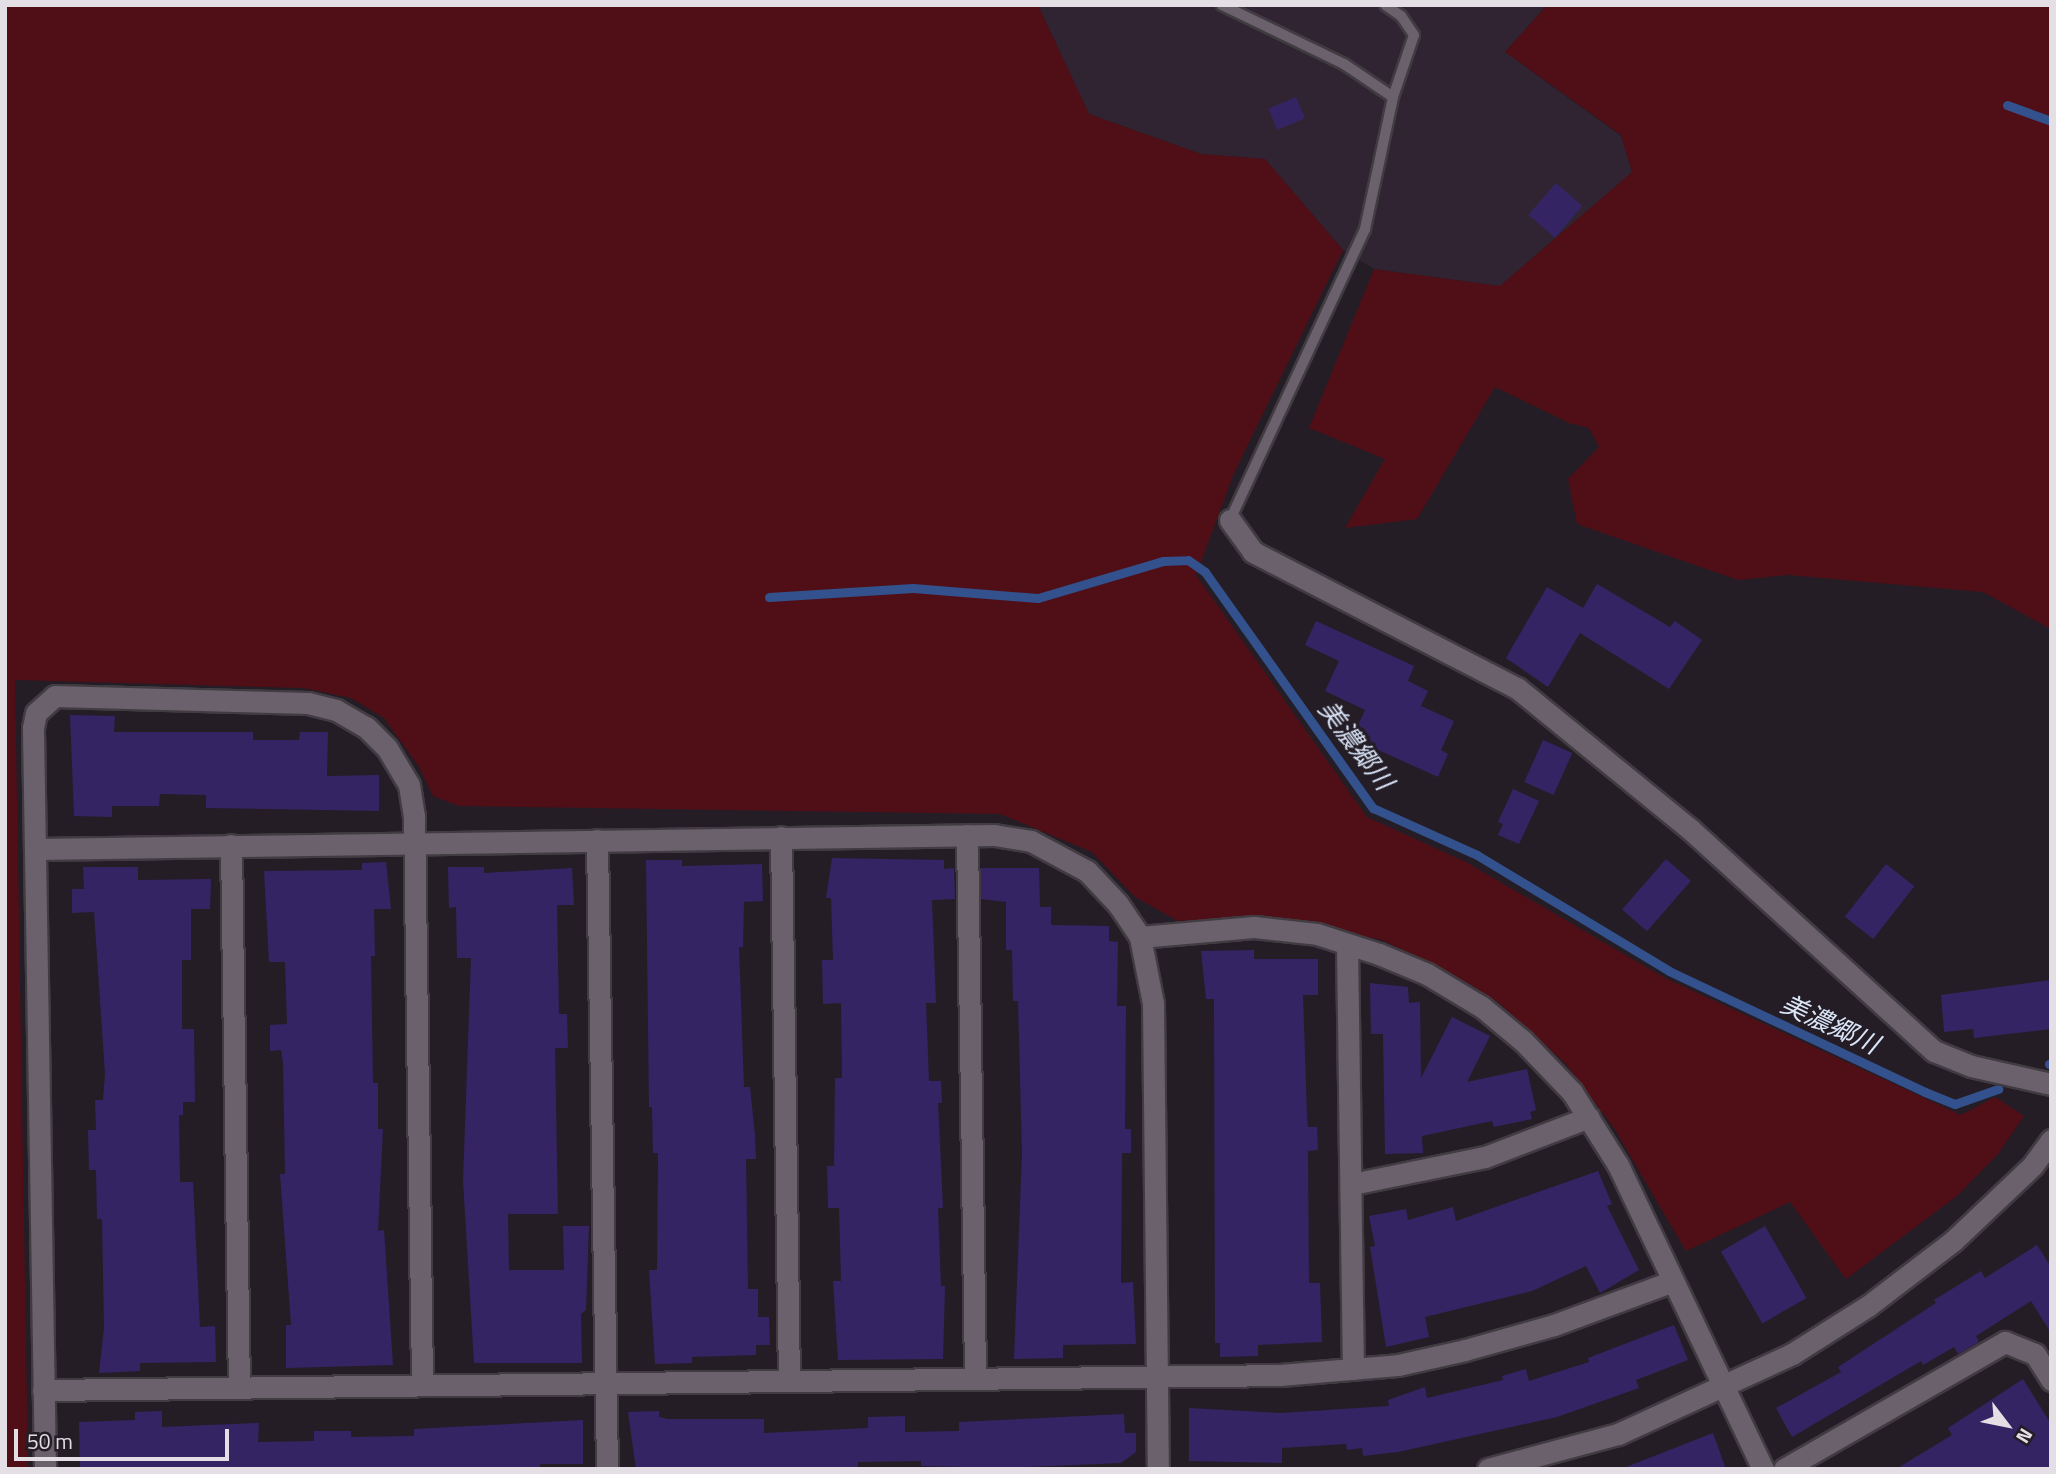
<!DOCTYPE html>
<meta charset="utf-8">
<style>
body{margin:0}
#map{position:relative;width:2056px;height:1474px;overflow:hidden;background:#241d26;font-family:"Titillium Web","Noto Sans JP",sans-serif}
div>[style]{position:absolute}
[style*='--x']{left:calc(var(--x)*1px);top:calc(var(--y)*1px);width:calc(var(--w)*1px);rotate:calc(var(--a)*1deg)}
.built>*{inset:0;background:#302432}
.green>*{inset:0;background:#500f17}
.stream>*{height:9px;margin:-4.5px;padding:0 4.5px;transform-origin:4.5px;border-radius:4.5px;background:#32518d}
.building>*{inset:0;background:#352463;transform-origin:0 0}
.roads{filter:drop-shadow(2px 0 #413b42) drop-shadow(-2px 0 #413b42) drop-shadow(0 2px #413b42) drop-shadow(0 -2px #413b42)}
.lane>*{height:10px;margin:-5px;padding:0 5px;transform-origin:5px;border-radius:5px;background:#6a616c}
.street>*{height:21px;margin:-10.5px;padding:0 10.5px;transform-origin:10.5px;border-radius:10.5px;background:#6a616c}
span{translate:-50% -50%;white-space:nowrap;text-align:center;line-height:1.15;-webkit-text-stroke:7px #241d26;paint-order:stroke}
.water-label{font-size:26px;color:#dae5f7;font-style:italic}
.frame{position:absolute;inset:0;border:7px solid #e4dee5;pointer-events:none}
.north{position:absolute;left:1972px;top:1390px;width:70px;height:70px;-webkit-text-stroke:5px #241d26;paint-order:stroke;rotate:122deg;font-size:19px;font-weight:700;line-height:28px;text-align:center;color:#e4dee5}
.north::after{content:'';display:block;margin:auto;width:24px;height:32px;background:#e4dee5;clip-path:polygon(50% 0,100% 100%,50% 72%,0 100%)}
.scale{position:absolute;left:14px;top:1429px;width:215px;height:32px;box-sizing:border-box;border:4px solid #e4dee5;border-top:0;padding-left:9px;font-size:21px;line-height:24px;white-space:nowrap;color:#e4dee5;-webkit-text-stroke:5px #241d26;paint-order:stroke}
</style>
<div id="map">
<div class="built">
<i style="clip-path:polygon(1038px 5px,1547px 5px,1505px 52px,1621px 136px,1632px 172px,1500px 286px,1374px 269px,1343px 250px,1265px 159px,1201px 154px,1089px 114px)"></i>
</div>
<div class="green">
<i style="clip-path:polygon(5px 5px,1038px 5px,1089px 114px,1201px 154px,1265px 159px,1343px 250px,1234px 473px,1196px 575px,1367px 817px,1466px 862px,1663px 977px,1961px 1115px,1995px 1097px,2024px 1116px,1998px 1154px,1957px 1196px,1846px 1279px,1790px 1202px,1686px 1251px,1614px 1128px,1565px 1063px,1498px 1002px,1452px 974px,1382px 940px,1274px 918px,1178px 921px,1135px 897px,1092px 852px,1000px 814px,459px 806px,433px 796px,419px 767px,384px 718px,351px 698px,303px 688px,15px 680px,28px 1469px,5px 1469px)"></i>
<i style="clip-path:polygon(1547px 5px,2051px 5px,2051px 629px,1983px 592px,1788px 575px,1738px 580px,1577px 524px,1568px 479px,1599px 447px,1589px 428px,1569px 423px,1495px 387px,1417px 519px,1345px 528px,1385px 459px,1309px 428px,1374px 269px,1500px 286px,1632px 172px,1621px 135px,1505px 52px)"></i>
</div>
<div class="stream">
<i style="--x:2007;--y:105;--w:47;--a:20"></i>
<i style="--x:769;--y:597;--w:144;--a:-3.6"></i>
<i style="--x:913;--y:588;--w:125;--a:4.6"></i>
<i style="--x:1038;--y:598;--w:130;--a:-16.5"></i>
<i style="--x:1163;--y:561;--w:25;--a:-2"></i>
<i style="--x:1188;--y:560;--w:21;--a:35"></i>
<i style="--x:1205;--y:572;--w:290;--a:54.6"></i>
<i style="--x:1373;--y:808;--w:114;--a:24.3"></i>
<i style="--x:1477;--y:855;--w:224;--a:31.1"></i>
<i style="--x:1669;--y:971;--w:283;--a:25.3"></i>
<i style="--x:1925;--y:1092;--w:32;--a:22"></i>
<i style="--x:1955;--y:1104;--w:46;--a:-19.2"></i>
<i style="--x:2049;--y:1064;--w:2;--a:0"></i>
</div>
<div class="building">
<i style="left:1296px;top:97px;width:23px;height:30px;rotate:67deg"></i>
<i style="left:1556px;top:183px;width:35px;height:42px;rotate:41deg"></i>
<i style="clip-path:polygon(1597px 584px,1670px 627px,1675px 621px,1702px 640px,1669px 689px,1580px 633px,1548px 687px,1506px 658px,1547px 587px,1583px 608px)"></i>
<i style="clip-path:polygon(1316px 621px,1414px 666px,1408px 681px,1428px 691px,1421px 706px,1454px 721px,1441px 750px,1448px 754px,1438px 777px,1352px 738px,1365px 710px,1325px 691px,1339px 661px,1305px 645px)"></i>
<i style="clip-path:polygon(70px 715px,115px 716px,114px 732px,253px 732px,253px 740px,299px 740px,300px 732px,328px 732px,327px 776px,379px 775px,379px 811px,206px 808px,206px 795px,160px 794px,159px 806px,112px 806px,112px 817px,74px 816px)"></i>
<i style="left:1543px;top:740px;width:32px;height:46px;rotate:24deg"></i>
<i style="clip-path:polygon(1513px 789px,1539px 801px,1519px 844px,1498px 835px,1503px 824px,1498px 822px)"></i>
<i style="clip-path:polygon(832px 858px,944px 860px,944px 869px,954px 868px,955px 899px,932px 900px,936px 1003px,926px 1003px,929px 1081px,941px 1081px,942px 1103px,938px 1103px,943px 1208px,938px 1208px,941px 1286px,945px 1286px,943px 1359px,838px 1360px,833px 1281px,841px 1281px,839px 1208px,828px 1208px,827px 1166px,834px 1166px,835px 1078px,842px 1078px,841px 1003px,823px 1004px,822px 960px,833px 960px,831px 898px,826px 898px)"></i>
<i style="left:1666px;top:859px;width:33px;height:67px;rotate:41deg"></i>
<i style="clip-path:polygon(646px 860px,682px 860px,682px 866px,762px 864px,763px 901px,744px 902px,743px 947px,739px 947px,744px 1087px,750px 1087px,755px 1136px,756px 1159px,746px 1159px,748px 1289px,758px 1289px,758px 1317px,769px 1317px,770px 1345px,756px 1345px,756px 1355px,692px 1357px,692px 1363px,655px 1364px,649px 1270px,657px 1270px,658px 1153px,653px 1153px,652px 1107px,649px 1107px)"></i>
<i style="clip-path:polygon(386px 862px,391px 909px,374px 909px,375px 956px,371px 956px,373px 1083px,378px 1083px,378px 1129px,383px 1129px,378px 1231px,384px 1230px,393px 1365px,286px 1368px,286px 1325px,291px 1325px,280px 1174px,285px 1174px,283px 1063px,281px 1050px,270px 1051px,270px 1025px,287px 1024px,285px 962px,269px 962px,264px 871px,362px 870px,362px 863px)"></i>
<i style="left:1886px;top:864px;width:36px;height:67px;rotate:38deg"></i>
<i style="clip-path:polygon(83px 867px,138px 867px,138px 880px,211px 879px,210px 909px,191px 909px,191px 960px,182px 960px,182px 1029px,194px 1029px,195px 1102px,183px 1102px,183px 1115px,179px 1115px,180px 1182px,193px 1182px,200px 1327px,215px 1326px,216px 1362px,140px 1363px,140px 1371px,99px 1373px,104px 1328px,102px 1219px,97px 1219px,96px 1170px,89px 1170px,88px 1130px,96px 1130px,95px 1100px,103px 1100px,105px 1074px,94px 912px,72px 913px,72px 889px,84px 889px)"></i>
<i style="clip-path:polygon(448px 867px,484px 867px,484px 873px,572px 868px,574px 905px,557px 905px,559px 1014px,567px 1014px,568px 1048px,555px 1048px,558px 1214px,508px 1214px,509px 1270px,564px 1270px,563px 1226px,589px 1226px,586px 1310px,581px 1314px,582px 1363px,474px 1363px,463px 1181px,471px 958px,457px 958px,456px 907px,449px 908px)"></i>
<i style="clip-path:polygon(981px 868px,1039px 868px,1040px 907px,1051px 907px,1051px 925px,1109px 926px,1109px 941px,1118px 942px,1117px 1006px,1126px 1006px,1125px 1129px,1131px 1129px,1131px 1153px,1122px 1153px,1121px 1283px,1133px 1282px,1136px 1344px,1063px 1345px,1063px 1358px,1014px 1359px,1022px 1153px,1018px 1001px,1013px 1001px,1012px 950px,1006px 950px,1006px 902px,981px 899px)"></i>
<i style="clip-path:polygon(1254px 950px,1254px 959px,1318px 959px,1318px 995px,1303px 995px,1307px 1115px,1308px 1127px,1317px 1127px,1318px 1150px,1308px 1151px,1309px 1283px,1320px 1283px,1322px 1342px,1258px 1345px,1258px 1356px,1220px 1357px,1220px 1343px,1215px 1343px,1214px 999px,1206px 999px,1201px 951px)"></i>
<i style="clip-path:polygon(2051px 980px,2051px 1029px,1974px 1038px,1973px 1029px,1944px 1032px,1941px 995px)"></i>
<i style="clip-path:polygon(1370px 983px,1408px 987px,1409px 1003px,1420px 1002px,1421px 1078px,1452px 1017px,1490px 1036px,1467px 1082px,1527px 1069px,1536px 1110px,1530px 1112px,1532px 1119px,1494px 1127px,1492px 1121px,1422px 1136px,1423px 1153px,1385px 1154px,1383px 1034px,1371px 1034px)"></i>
<i style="clip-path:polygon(1598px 1171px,1612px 1204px,1607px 1206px,1639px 1270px,1600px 1293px,1586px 1266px,1532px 1291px,1425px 1317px,1429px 1337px,1386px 1347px,1370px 1247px,1375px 1246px,1369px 1216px,1406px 1209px,1408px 1220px,1453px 1207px,1456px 1221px)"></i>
<i style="left:1765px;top:1226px;width:83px;height:51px;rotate:60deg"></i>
<i style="clip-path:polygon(2037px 1245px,2051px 1267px,2051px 1333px,2031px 1301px,1976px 1336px,1979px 1342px,1958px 1354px,1954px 1347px,1923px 1365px,1921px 1361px,1792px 1437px,1776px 1408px,1841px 1372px,1838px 1367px,1936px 1303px,1934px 1300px,1981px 1271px,1985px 1278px)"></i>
<i style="clip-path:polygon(1674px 1325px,1688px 1360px,1636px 1380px,1639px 1388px,1557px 1417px,1398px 1452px,1363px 1456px,1362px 1448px,1347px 1450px,1346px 1444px,1282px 1448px,1282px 1463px,1189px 1461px,1189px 1408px,1281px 1413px,1389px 1406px,1388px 1400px,1425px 1387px,1427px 1398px,1503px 1380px,1502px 1376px,1526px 1369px,1529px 1381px,1589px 1362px,1588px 1358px)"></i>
<i style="clip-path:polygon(2023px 1379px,2051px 1424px,2051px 1469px,1896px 1469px,1952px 1435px,1948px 1428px)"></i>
<i style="clip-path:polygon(162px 1411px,162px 1427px,259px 1423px,258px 1442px,314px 1441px,314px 1431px,351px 1431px,351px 1437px,414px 1436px,414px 1429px,583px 1420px,583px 1464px,540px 1464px,540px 1469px,80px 1469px,79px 1422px,135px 1420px,135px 1412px)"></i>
<i style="clip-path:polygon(659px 1411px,659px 1417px,668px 1419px,764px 1419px,764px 1433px,868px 1428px,868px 1417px,905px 1416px,905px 1432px,959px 1431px,959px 1422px,1124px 1414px,1125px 1433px,1136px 1433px,1136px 1452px,1121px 1463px,1003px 1468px,921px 1466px,921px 1461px,858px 1462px,858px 1467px,808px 1469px,636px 1469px,628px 1412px)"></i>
<i style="clip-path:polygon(1713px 1433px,1726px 1469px,1627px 1469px,1626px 1467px)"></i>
</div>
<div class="roads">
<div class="lane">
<i style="--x:1222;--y:5;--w:136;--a:25.8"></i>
<i style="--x:1344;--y:64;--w:59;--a:34"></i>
<i style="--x:1230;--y:520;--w:321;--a:-65.1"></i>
<i style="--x:1365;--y:229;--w:135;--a:-78"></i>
<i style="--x:1393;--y:97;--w:65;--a:-71.3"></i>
<i style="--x:1414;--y:35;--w:23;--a:-124"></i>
<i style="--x:1401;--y:16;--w:19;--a:-145"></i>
</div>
<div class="street">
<i style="--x:1230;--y:520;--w:39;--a:54"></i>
<i style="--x:1253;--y:552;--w:297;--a:27.3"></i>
<i style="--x:1517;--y:688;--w:223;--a:39.2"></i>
<i style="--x:1690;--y:829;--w:330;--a:42.3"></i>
<i style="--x:1934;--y:1051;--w:40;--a:22"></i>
<i style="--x:1971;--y:1066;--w:82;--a:12.7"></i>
<i style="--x:967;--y:835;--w:542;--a:89.15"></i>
<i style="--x:781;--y:837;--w:544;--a:89.16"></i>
<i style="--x:597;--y:840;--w:629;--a:89.09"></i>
<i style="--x:231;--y:845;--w:543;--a:89.16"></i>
<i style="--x:36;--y:849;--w:958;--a:-0.84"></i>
<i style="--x:994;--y:835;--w:37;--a:9"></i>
<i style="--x:1031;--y:841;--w:64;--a:28.2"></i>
<i style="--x:1087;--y:871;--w:45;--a:46.8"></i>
<i style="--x:1118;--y:904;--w:40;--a:56"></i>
<i style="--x:1140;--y:937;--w:114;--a:-5"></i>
<i style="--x:1254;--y:927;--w:63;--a:6.3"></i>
<i style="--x:1317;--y:934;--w:65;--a:17.9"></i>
<i style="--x:1379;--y:954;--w:52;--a:22.6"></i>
<i style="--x:1427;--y:974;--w:64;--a:31"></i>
<i style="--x:1482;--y:1007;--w:53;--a:39.7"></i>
<i style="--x:1523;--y:1041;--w:71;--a:46.1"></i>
<i style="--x:1572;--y:1092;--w:86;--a:57.8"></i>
<i style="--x:1618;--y:1165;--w:337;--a:64.5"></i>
<i style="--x:1140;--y:937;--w:67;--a:78.9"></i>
<i style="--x:1153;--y:1003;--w:466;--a:89.4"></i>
<i style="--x:1347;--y:944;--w:425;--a:89.2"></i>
<i style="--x:1352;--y:1184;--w:136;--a:-11.5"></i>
<i style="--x:1485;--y:1157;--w:111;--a:-21"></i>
<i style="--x:43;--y:1390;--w:1237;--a:-0.69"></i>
<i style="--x:1280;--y:1375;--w:118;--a:-4.8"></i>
<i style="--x:1398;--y:1365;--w:69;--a:-12.6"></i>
<i style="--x:1465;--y:1350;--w:92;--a:-15.7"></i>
<i style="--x:1554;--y:1325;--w:127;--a:-20.3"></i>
<i style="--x:45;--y:1469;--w:741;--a:-90.93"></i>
<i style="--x:33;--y:728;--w:15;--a:-79"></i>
<i style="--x:36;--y:713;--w:25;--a:-42"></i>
<i style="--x:55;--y:696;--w:253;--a:1.6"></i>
<i style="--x:308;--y:703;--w:29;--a:14"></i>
<i style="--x:336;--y:710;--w:34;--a:30"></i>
<i style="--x:366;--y:727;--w:30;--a:45"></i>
<i style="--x:387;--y:748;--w:43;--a:59.3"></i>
<i style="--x:409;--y:785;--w:31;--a:81"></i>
<i style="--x:414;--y:816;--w:569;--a:89.19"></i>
<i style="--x:1488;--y:1469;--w:135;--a:-15.1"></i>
<i style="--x:1618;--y:1434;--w:192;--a:-24.7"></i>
<i style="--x:1792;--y:1354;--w:90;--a:-32.3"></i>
<i style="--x:1868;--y:1306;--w:107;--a:-37.4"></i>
<i style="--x:1953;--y:1241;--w:110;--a:-43.5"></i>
<i style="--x:2033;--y:1165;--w:31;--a:-54"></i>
<i style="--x:1784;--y:1469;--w:255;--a:-29.9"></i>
<i style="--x:2005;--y:1342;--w:32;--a:22"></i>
<i style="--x:2035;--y:1354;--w:31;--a:58"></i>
</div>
</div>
<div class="water-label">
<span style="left:1356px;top:745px;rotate:53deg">美濃郷川</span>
<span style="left:1830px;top:1024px;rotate:25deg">美濃郷川</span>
</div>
<div class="frame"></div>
<div class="north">N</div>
<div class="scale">50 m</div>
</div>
